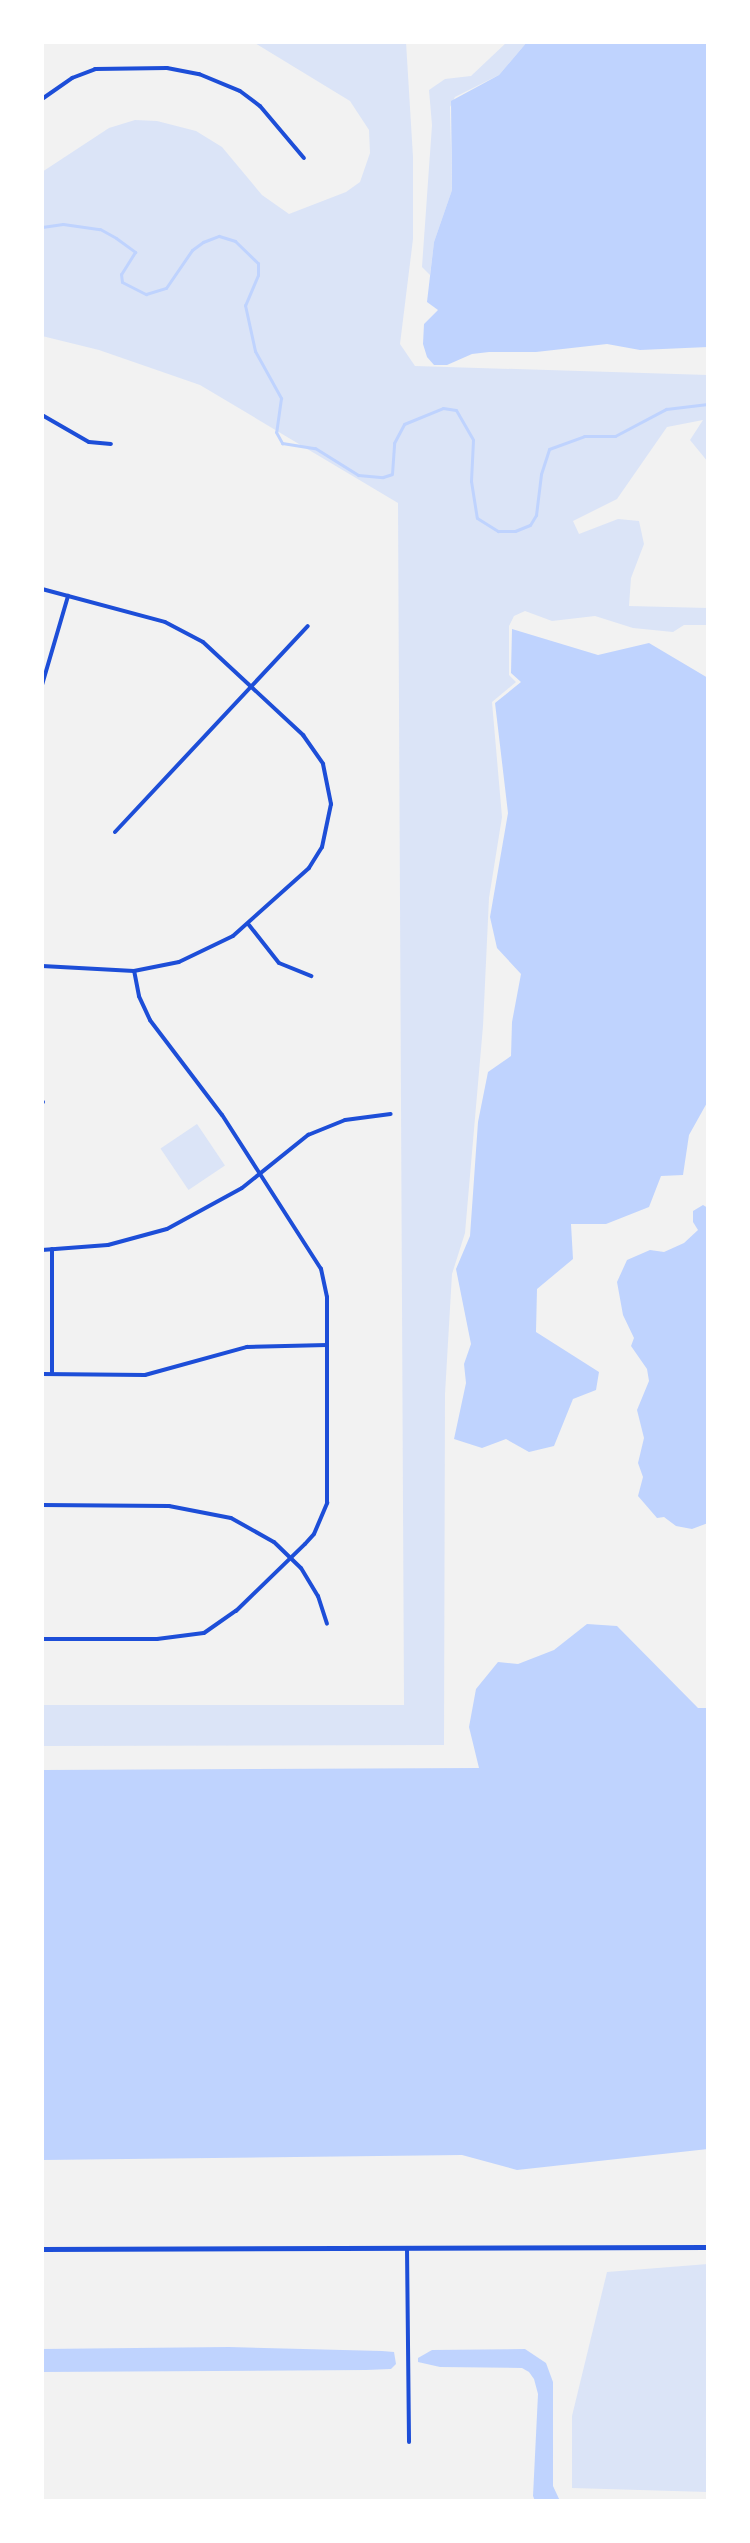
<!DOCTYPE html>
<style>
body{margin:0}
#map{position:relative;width:750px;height:2543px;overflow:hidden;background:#f2f2f2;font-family:Bitter,serif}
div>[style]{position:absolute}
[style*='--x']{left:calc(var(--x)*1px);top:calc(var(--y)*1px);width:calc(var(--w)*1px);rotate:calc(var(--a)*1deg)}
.green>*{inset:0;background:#dbe4f7;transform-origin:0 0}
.water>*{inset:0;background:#bfd3fe}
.stream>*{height:3px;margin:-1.5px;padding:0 1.5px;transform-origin:1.5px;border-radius:1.5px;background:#bfd3fe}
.minor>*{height:4px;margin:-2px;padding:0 2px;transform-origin:2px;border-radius:2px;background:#1d4ed8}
.tertiary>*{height:5px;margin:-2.5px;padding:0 2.5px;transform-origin:2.5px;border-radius:2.5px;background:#1d4ed8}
span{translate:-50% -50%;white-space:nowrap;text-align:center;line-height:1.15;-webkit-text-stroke:8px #fff;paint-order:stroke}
.frame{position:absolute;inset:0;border:44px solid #fff;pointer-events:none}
</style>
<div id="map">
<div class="green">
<i style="clip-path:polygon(253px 42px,406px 42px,413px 157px,413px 239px,400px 344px,415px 366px,708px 375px,708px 462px,690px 440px,703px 420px,667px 427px,617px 499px,573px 521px,579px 534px,618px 519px,639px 521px,644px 544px,631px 578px,629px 606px,708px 608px,708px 625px,684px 625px,673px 632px,633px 628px,595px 616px,552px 621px,525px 611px,514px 616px,509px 626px,509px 675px,516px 682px,492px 702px,502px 817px,489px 898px,483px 1026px,465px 1233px,452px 1274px,445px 1394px,444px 1745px,42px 1746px,42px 1705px,404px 1705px,398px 503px,200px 385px,99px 350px,42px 336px,42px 172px,109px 128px,135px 120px,157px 121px,196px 131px,222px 147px,262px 195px,289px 214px,346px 192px,360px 182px,370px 153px,369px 130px,350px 101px)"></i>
<i style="clip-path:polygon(507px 42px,527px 42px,499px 75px,455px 97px,450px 107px,452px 190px,434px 242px,430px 275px,422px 267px,432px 125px,429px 90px,445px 79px,471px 76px)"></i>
<i style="left:197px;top:1124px;width:50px;height:44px;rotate:56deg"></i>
<i style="clip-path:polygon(708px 2264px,708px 2492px,572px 2488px,572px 2416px,607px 2272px)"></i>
</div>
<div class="water">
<i style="clip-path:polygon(527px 42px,708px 42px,708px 347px,640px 350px,607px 344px,536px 352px,489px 352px,472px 354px,447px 365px,434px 365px,427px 357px,423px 344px,424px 324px,438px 310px,427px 302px,434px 242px,452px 190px,451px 101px,499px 75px)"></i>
<i style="clip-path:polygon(512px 629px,598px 655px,649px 643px,708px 678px,708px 1101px,689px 1135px,683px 1175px,661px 1176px,649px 1207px,606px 1224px,571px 1224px,573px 1259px,537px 1289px,536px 1332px,599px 1372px,596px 1390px,573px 1399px,554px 1446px,529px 1452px,506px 1439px,482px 1448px,454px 1439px,466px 1383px,464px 1364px,471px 1344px,456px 1269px,470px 1236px,478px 1122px,488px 1072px,511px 1056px,512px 1022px,521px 974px,497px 948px,490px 917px,508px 813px,495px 703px,521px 682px,511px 673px)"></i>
<i style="clip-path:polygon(703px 1205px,708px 1208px,708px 1523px,692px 1529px,676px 1526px,664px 1517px,657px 1518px,638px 1496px,643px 1477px,638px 1463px,644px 1438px,637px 1410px,649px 1381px,647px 1369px,631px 1346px,634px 1338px,623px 1315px,617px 1282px,627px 1260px,650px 1250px,664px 1252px,684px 1243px,698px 1230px,693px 1222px,693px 1211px)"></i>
<i style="clip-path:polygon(587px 1624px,617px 1626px,698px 1708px,708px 1708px,708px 2149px,517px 2170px,462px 2155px,42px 2160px,42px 1770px,479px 1768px,469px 1727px,476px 1689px,498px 1662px,518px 1664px,554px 1650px)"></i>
<i style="clip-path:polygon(229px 2347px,382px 2351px,394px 2352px,396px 2364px,391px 2369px,366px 2370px,42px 2372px,42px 2349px)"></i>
<i style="clip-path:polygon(525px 2349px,546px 2363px,553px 2382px,553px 2486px,560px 2501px,535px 2501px,533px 2496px,538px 2394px,534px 2379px,529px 2372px,522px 2368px,440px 2367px,418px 2362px,418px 2358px,432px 2350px)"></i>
</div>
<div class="stream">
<i style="--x:42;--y:227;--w:21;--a:-8"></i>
<i style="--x:63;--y:224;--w:37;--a:8"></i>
<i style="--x:100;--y:229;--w:18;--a:29"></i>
<i style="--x:116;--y:238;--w:24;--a:36"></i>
<i style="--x:135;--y:252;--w:26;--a:122"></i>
<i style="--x:121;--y:274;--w:8;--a:83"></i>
<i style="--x:122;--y:282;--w:27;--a:27"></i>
<i style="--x:146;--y:294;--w:21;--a:-17"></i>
<i style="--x:166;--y:288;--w:46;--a:-55.6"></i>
<i style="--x:192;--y:250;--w:14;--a:-36"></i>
<i style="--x:203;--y:242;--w:17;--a:-21"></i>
<i style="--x:219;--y:236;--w:17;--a:17"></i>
<i style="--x:235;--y:241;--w:32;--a:44"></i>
<i style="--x:258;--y:263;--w:12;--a:90"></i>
<i style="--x:258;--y:275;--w:33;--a:113"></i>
<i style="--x:245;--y:305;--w:47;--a:77.7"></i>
<i style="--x:255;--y:351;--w:54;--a:61"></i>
<i style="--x:281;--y:398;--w:34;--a:98"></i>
<i style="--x:276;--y:432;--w:13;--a:61"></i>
<i style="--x:282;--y:443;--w:33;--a:9"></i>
<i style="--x:315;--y:448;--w:51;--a:32.1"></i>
<i style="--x:358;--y:475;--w:25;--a:5"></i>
<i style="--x:383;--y:477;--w:9;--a:-18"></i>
<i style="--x:392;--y:474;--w:31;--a:-86"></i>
<i style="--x:394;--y:443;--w:21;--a:-62"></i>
<i style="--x:404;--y:424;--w:42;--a:-22.3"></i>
<i style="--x:443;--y:408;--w:13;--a:9"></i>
<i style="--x:456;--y:410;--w:34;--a:60"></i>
<i style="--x:473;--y:440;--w:41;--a:92.8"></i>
<i style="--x:471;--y:481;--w:37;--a:81"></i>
<i style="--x:477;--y:518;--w:25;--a:32"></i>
<i style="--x:498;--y:531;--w:17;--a:0"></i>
<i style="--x:515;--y:531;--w:16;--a:-22"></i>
<i style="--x:530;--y:525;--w:12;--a:-59"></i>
<i style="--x:536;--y:515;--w:41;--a:-83"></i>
<i style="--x:541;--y:474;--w:26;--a:-72"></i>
<i style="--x:549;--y:449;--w:37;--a:-20"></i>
<i style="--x:584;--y:436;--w:31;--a:0"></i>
<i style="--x:615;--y:436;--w:58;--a:-27.9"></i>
<i style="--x:666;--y:409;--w:42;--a:-6.8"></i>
</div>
<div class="minor">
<i style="--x:42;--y:99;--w:37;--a:-35"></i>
<i style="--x:72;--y:78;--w:25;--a:-21"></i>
<i style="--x:95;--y:69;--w:72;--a:-0.8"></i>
<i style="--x:167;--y:68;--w:33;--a:11"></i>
<i style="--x:199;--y:74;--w:44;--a:22.5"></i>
<i style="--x:240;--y:91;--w:25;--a:37"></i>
<i style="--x:260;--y:106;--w:68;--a:49.8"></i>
<i style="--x:42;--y:415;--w:54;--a:29.9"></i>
<i style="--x:89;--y:442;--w:22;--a:5"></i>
<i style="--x:42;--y:589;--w:127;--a:15"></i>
<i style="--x:165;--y:622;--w:43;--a:27.8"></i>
<i style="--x:203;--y:642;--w:137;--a:42.9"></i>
<i style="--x:303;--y:735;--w:35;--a:55"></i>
<i style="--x:323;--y:764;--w:41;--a:78.7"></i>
<i style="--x:331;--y:804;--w:44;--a:101.8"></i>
<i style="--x:322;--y:847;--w:25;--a:122"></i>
<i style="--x:309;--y:868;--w:102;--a:138.2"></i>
<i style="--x:233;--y:936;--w:60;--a:154.3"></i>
<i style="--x:179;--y:962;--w:46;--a:168.7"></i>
<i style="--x:134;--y:971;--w:92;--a:-176.9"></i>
<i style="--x:42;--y:685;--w:93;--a:-73.7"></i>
<i style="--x:115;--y:832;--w:282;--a:-46.9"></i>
<i style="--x:249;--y:925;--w:48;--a:51.7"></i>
<i style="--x:279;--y:963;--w:35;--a:22"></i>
<i style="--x:42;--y:1102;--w:1;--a:0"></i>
<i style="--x:42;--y:1250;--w:66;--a:-4.3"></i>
<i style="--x:108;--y:1245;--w:61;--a:-15.2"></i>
<i style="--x:167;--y:1229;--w:85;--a:-28.7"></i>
<i style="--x:242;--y:1188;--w:85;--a:-38.8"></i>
<i style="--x:308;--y:1135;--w:40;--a:-22"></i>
<i style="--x:345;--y:1120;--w:46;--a:-7.4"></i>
<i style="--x:42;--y:1374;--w:103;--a:0.6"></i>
<i style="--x:145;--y:1375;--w:106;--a:-15.4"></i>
<i style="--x:247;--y:1347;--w:80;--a:-1.4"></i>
<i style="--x:52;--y:1374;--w:125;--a:-90"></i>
<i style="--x:42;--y:1505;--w:127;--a:0.5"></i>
<i style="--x:169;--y:1506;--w:63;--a:11"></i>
<i style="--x:231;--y:1518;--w:49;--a:29.2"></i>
<i style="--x:274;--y:1542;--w:37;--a:44"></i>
<i style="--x:301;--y:1568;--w:33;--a:59"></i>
<i style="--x:318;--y:1596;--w:29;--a:72"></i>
<i style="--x:42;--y:1639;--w:115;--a:0"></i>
<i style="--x:157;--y:1639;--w:47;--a:-7.3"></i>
<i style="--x:204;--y:1633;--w:39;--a:-35"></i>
<i style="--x:236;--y:1611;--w:96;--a:-44.2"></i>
<i style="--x:305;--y:1544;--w:13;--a:-48"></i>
<i style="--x:314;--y:1534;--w:34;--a:-67"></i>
<i style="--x:327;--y:1503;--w:206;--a:-90"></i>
<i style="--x:327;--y:1297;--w:29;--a:-102"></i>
<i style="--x:321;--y:1269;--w:183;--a:-122.7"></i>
<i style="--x:222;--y:1115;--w:119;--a:-127.2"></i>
<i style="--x:150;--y:1020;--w:26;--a:-115"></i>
<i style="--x:139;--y:996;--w:25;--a:-101"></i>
<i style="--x:407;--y:2248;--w:194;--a:89.4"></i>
</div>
<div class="tertiary">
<i style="--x:42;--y:2249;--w:666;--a:-0.17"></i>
</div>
<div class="frame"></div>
</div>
